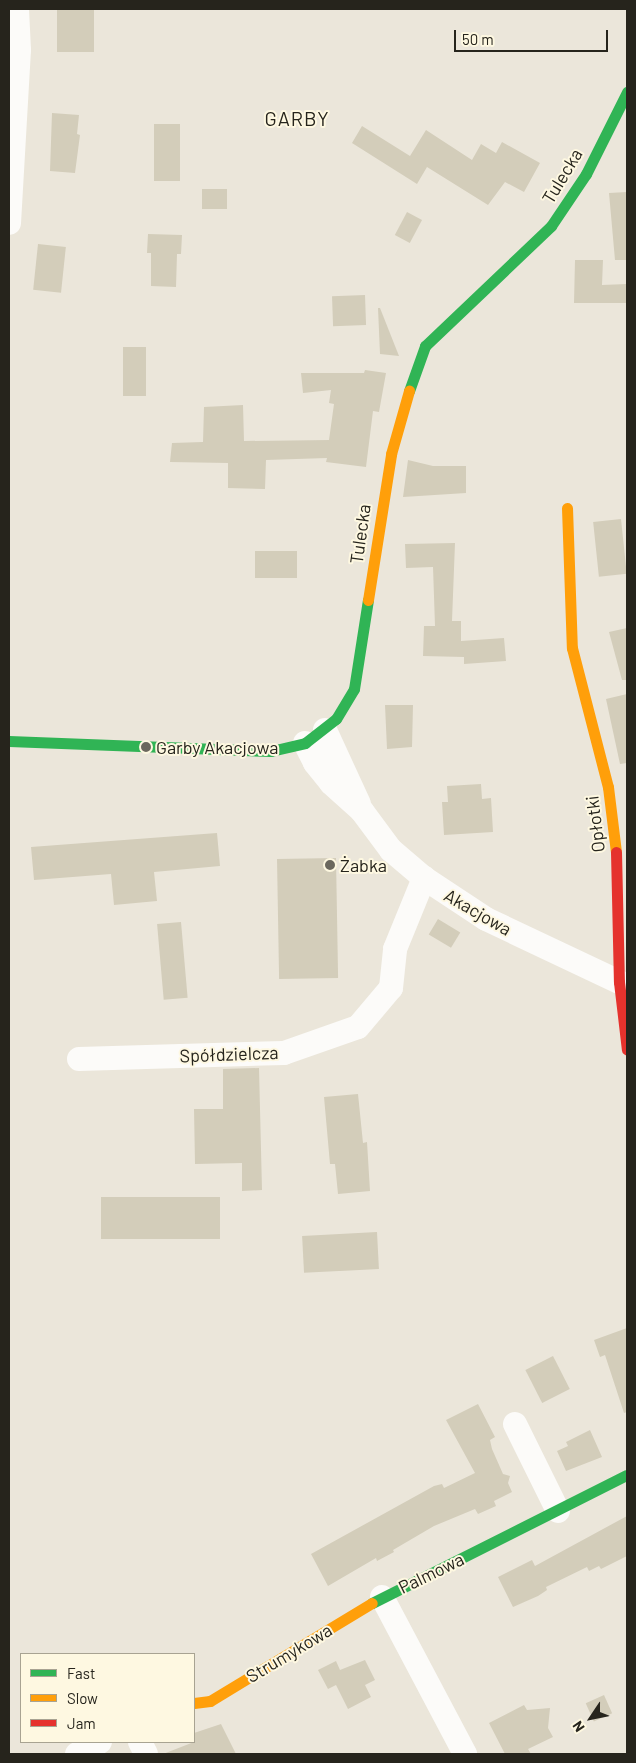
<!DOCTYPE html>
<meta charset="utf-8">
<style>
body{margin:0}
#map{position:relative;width:636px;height:1763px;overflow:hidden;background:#ebe6da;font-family:Barlow,sans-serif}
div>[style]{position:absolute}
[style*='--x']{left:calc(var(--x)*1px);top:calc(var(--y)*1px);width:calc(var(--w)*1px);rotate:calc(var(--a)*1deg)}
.building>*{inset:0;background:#d3cdba;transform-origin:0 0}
.street>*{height:24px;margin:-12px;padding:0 12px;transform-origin:12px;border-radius:12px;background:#fcfbf9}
.fast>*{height:11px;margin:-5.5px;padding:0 5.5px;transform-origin:5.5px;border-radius:5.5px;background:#30b455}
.slow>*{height:11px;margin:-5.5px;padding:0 5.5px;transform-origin:5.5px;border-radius:5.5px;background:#ff9f0a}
.jam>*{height:11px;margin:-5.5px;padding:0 5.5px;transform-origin:5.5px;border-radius:5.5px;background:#e5322d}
.dots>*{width:14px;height:14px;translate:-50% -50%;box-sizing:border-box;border:2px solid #fef8e1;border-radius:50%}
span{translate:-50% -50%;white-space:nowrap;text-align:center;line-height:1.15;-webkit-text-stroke:4px #fef8e1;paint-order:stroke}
.street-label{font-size:18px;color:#26241c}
.poi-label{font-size:18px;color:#26241c}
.left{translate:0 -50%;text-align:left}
.quarter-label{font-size:20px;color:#26241c;letter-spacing:1px}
.frame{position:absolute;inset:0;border:10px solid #26241c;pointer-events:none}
.legend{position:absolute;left:20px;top:1653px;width:175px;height:90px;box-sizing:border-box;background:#fef8e1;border:1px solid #a8a392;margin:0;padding:6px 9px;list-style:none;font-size:15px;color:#26241c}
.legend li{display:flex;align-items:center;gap:10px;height:25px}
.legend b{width:25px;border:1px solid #a8a392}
.north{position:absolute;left:566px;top:1693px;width:50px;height:50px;-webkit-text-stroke:4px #fef8e1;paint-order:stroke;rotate:236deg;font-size:14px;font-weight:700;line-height:20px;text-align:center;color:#26241c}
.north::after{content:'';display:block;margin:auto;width:18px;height:22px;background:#26241c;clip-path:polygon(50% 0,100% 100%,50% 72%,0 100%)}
.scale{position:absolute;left:454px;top:30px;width:154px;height:22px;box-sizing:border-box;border:2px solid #26241c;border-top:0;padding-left:6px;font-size:15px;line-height:18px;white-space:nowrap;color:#26241c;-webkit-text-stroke:4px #fef8e1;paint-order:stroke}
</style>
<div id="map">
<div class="building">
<i style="left:57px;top:9px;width:37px;height:43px"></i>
<i style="clip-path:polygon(52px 113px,79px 115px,77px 134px,80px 135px,75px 173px,50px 171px)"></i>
<i style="left:154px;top:124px;width:26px;height:57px"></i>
<i style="clip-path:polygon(362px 126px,410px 156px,426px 130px,472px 160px,481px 144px,496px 153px,502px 142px,540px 163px,524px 192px,505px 182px,488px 205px,427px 167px,417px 184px,352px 143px)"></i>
<i style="left:202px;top:189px;width:25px;height:20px"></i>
<i style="clip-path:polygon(627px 192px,627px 260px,615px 260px,609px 193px)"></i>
<i style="left:407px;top:212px;width:17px;height:26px;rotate:28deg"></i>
<i style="clip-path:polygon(148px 234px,182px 235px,181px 254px,177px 254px,176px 287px,151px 286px,151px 253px,147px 253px)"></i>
<i style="left:38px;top:244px;width:28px;height:46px;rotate:6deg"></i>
<i style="clip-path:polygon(575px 260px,603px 260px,602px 285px,627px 284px,627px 303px,574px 303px)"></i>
<i style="left:365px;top:295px;width:30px;height:33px;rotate:88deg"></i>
<i style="clip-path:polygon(378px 308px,380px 308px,399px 356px,380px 354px)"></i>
<i style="left:123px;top:347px;width:23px;height:49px"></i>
<i style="clip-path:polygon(365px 370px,386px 373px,379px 412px,373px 411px,366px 467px,326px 462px,327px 458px,266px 460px,265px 489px,228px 488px,228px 463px,170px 462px,172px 443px,203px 442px,204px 407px,243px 405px,244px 441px,329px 440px,334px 404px,329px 403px,331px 390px,303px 393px,301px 373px,364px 373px)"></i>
<i style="clip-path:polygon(408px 460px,433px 466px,466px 466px,466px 493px,403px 497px)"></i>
<i style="left:621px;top:519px;width:55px;height:28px;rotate:84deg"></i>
<i style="clip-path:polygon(455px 543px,452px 621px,461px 621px,461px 641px,504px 638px,506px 661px,464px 664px,464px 657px,423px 656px,424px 626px,435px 626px,433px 567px,406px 568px,405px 544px)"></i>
<i style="left:255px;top:551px;width:42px;height:27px"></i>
<i style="clip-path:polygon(627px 628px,627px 680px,622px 680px,609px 632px)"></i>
<i style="clip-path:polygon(627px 694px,627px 763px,620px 764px,606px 699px)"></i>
<i style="clip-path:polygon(385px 705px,413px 705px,412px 747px,387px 749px)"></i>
<i style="clip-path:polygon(481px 784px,482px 799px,491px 798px,493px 832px,444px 835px,442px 802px,448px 802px,447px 786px)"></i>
<i style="clip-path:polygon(217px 833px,220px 866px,154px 872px,157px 901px,114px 905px,111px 874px,34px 880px,31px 847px)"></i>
<i style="left:336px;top:858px;width:120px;height:59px;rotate:89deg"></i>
<i style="left:438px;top:919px;width:26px;height:18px;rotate:31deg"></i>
<i style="left:181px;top:922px;width:76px;height:24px;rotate:85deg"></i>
<i style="clip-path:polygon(259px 1068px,262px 1190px,242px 1191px,242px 1163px,195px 1164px,194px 1109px,223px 1109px,223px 1069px)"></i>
<i style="clip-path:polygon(358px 1094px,363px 1143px,367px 1142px,370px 1191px,338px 1194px,335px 1164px,330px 1164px,324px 1097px)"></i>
<i style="left:220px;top:1197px;width:42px;height:119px;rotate:90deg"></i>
<i style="left:377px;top:1232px;width:37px;height:75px;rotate:87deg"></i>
<i style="clip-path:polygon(627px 1328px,627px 1412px,624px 1413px,605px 1355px,600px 1357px,594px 1340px)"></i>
<i style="left:553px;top:1356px;width:37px;height:31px;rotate:63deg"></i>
<i style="clip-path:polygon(478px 1404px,495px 1437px,490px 1440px,492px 1449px,503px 1474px,510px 1476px,508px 1483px,512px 1492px,494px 1501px,496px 1506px,478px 1514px,475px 1509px,434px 1526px,393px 1550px,394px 1552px,377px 1561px,376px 1558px,328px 1586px,311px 1554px,434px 1486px,442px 1484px,444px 1488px,475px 1473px,446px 1420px)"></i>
<i style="clip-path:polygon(590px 1430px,602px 1457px,566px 1471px,557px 1451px,568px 1446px,566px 1442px)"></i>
<i style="clip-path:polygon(627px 1516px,627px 1556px,601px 1569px,599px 1566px,589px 1571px,587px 1567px,546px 1587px,547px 1590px,538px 1596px,513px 1607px,498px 1577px,532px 1560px,535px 1566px)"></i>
<i style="clip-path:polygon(365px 1660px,375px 1680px,365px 1685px,371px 1697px,348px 1709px,336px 1685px,328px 1689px,318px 1670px,336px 1661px,340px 1670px)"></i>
<i style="left:604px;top:1695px;width:20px;height:20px;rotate:66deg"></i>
<i style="clip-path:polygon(524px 1705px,527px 1710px,550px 1708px,548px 1728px,553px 1737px,528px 1749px,531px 1754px,505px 1754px,489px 1723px)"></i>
<i style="clip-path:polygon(221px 1724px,236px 1754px,163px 1754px,194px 1742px,194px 1733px)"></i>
</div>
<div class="street">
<i style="--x:9;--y:223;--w:173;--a:-86.7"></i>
<i style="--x:19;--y:50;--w:41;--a:-92.8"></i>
<i style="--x:325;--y:730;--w:81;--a:65.3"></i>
<i style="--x:305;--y:743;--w:22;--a:63"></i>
<i style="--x:315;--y:763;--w:26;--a:51"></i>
<i style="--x:331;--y:783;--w:42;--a:42.1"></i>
<i style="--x:362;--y:811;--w:49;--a:53.4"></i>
<i style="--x:391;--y:850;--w:43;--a:40.3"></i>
<i style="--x:424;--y:878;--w:74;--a:33.5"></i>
<i style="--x:486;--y:919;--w:147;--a:25.3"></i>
<i style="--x:79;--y:1059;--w:205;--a:-1.7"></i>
<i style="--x:284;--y:1053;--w:78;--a:-19.4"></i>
<i style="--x:358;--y:1027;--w:51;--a:-49.8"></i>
<i style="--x:391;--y:988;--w:39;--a:-84"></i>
<i style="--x:395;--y:949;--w:77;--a:-67.8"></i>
<i style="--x:515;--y:1424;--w:97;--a:63.7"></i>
<i style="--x:382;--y:1597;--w:178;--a:62.1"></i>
<i style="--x:140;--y:1742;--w:13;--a:63"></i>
<i style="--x:77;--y:1754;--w:26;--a:-28"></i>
</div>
<div class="fast">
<i style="--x:409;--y:391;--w:48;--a:-70.4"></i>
<i style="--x:425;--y:346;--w:174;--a:-43.6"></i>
<i style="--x:551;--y:226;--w:63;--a:-56.1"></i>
<i style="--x:586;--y:174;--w:92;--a:-63.4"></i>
<i style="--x:9;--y:741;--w:262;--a:2.2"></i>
<i style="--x:271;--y:751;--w:35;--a:-13"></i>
<i style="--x:305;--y:743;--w:39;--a:-38"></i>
<i style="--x:336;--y:719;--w:35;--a:-59"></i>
<i style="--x:354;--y:689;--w:90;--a:-81.1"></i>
<i style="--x:372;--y:1603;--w:285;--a:-26.7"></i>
</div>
<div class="slow">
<i style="--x:567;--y:508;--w:140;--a:88"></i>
<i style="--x:572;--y:648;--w:144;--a:75.5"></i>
<i style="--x:608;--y:787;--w:65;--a:83"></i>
<i style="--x:368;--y:600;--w:148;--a:-81"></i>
<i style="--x:391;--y:454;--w:66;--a:-74.1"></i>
<i style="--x:194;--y:1703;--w:16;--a:-7"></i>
<i style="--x:210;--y:1701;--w:189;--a:-31.2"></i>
</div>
<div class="jam">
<i style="--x:616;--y:852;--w:130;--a:88.7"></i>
<i style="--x:619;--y:982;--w:68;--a:83.3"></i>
</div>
<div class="dots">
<i style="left:146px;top:747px;background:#6b685e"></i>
<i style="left:330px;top:865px;background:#6b685e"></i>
</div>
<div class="street-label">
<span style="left:562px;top:176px;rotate:-59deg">Tulecka</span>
<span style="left:360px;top:534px;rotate:-82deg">Tulecka</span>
<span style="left:595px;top:824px;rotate:-97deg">Opłotki</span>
<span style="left:478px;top:912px;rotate:30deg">Akacjowa</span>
<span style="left:229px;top:1054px;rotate:-2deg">Spółdzielcza</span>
<span style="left:431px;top:1573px;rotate:-26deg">Palmowa</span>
<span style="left:289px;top:1653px;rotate:-31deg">Strumykowa</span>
</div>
<div class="poi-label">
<span class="left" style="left:156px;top:747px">Garby Akacjowa</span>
<span class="left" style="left:340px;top:865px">Żabka</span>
</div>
<div class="quarter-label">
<span style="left:297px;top:118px">GARBY</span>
</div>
<div class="frame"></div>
<ul class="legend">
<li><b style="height:6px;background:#30b455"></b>Fast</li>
<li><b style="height:6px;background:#ff9f0a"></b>Slow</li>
<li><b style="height:6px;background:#e5322d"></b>Jam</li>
</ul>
<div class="north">N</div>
<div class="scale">50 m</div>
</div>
